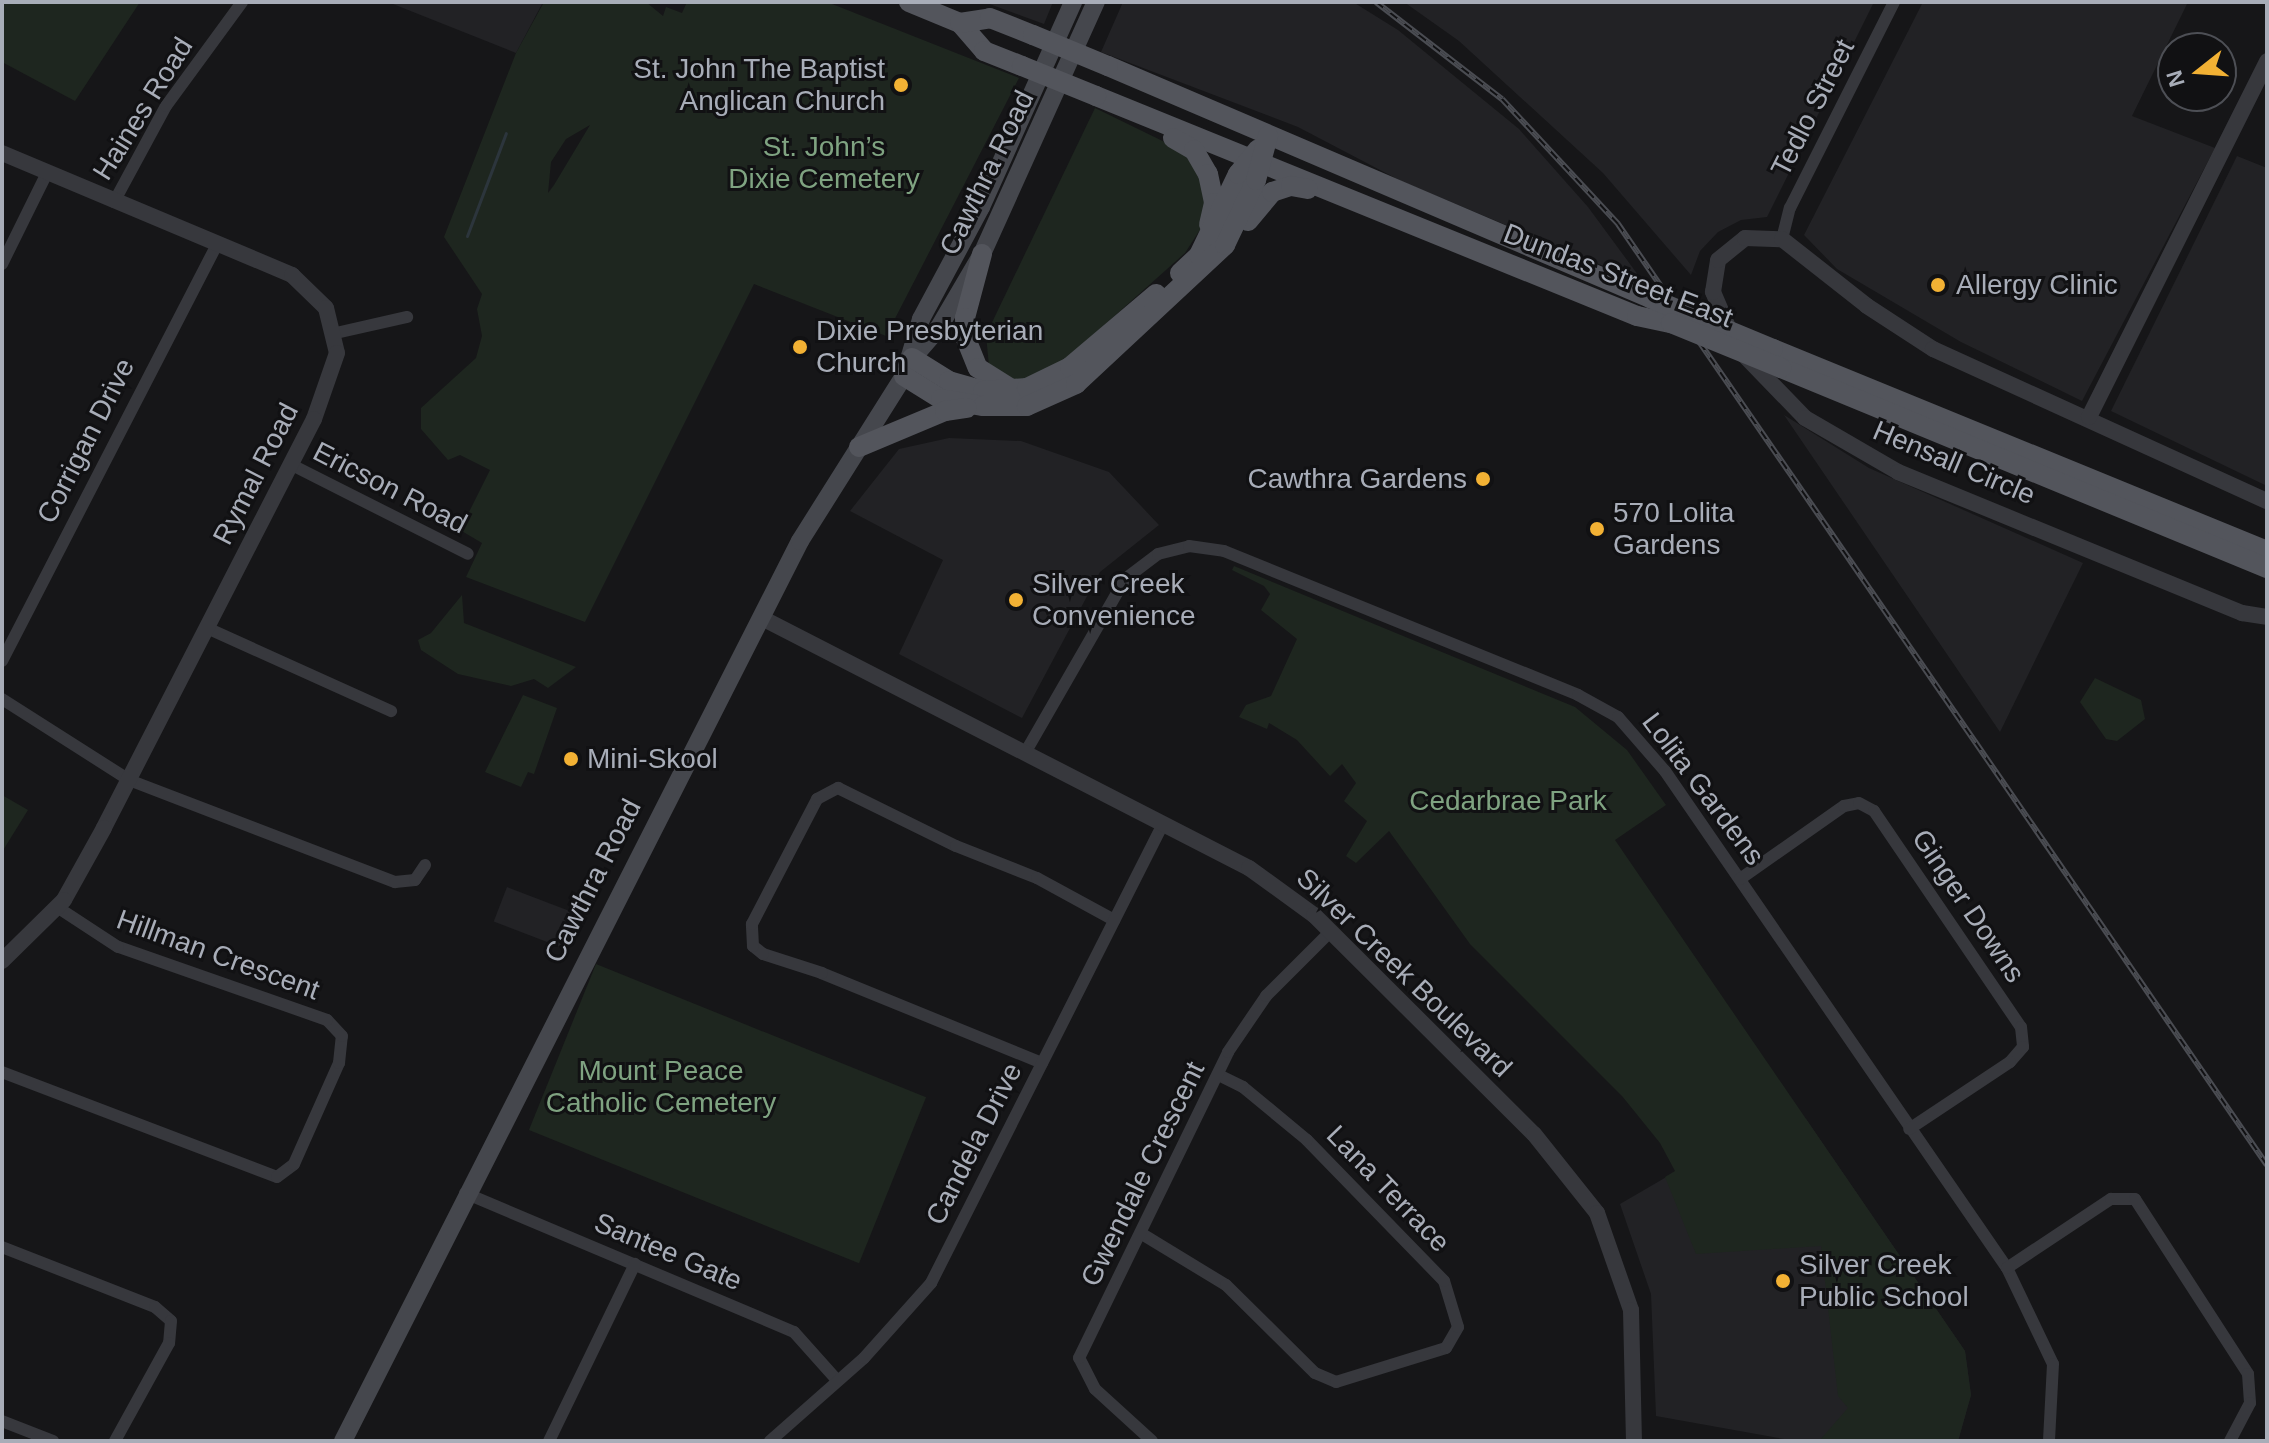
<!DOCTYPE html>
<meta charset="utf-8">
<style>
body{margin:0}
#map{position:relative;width:2269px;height:1443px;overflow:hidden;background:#161618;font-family:Helvetica,sans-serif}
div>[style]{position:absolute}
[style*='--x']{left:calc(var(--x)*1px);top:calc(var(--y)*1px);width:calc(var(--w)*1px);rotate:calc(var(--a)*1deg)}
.built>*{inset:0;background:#222225;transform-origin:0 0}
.green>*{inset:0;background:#1e261f;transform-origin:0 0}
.stream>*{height:3px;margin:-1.5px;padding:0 1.5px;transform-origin:1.5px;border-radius:1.5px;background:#2c353c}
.minor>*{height:12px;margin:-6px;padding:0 6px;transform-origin:6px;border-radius:6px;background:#37383d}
.tertiary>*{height:16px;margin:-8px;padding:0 8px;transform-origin:8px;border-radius:8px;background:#37383d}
.secondary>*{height:18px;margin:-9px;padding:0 9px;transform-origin:9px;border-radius:9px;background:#45474d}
.primary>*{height:20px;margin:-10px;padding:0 10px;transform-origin:10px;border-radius:10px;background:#53555c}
.rail>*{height:6px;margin-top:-3px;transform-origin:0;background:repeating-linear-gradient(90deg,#111113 0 9px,#4a4c52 0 18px);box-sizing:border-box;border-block:2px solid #4a4c52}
.primary-bridge>*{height:20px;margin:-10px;padding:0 10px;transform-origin:10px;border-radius:10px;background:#53555c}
.dots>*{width:22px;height:22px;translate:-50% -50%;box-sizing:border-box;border:4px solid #111113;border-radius:50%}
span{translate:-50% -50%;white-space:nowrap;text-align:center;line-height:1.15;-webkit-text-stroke:6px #111113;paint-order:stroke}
.poi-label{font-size:28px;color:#a8adb8}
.right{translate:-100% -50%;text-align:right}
.left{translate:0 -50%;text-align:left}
.street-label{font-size:28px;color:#a8adb8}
.park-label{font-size:28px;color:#7fa381}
.frame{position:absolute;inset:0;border:4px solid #a8adb8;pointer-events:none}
.north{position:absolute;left:2157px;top:32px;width:80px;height:80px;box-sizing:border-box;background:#111113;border:2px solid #4d4f55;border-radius:50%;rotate:253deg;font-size:22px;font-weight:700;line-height:32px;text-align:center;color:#a8adb8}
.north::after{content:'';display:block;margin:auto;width:28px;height:36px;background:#f2b134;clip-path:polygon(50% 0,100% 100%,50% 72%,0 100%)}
</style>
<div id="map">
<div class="built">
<i style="clip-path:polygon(388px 2px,543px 2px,516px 53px)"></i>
<i style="clip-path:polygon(984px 2px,1053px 2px,1044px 24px)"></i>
<i style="clip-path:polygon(1123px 2px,1353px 2px,1398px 30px,1519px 129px,1588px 207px,1644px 283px,1401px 181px,1298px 127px,1101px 52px)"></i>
<i style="clip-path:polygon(1404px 2px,1874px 2px,1767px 217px,1741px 220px,1718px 232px,1700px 251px,1691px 275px,1603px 173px,1459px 41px)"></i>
<i style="clip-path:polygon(1923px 2px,2188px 2px,2132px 116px,2215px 148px,2082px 401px,1961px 342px,1837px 269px,1804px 235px)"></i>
<i style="clip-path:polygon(2237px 156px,2267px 168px,2267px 486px,2111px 411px)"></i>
<i style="clip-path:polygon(1784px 415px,1869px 468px,2083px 563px,2000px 732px)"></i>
<i style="clip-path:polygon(949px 438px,1021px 441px,1109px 472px,1159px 525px,1100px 572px,1022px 718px,899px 654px,943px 560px,850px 511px,899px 449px)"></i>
<i style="left:507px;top:887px;width:74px;height:37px;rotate:21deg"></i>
<i style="clip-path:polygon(1806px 1119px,1965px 1351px,1971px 1395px,1958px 1441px,1795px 1441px,1656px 1416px,1651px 1294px,1620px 1204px,1675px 1172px)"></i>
</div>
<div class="green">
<i style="clip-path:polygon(2px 2px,140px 2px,75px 101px,2px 62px)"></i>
<i style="clip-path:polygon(evenodd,544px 2px,646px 2px,663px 16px,666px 7px,682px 13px,687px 2px,827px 2px,1019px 78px,886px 336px,754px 284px,585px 622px,466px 577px,482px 543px,460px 530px,490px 470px,460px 455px,448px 460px,421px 429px,421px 408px,476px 358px,482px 336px,477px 309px,482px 294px,444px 237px,516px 53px,544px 2px,590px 125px,554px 185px,548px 193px,551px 162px,566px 139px,590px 125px)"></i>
<i style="clip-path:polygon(1095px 108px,1181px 150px,1204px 179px,1205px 222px,1185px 253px,1063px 362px,1046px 375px,1014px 382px,989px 366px,986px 335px)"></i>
<i style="clip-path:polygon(1234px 566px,1575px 707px,1627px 750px,1666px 805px,1615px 840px,1965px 1351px,1971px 1395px,1958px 1441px,1819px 1441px,1848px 1408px,1838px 1396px,1821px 1246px,1696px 1254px,1665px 1177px,1675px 1171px,1660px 1143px,1622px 1096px,1470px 944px,1389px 831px,1356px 863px,1346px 856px,1367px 821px,1344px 801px,1356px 783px,1342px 764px,1330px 776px,1297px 740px,1269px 723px,1267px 729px,1239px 717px,1246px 705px,1271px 696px,1297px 639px,1261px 610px,1270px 594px,1264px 586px,1232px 570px)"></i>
<i style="clip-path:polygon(462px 595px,464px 623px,576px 667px,548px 688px,534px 679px,511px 686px,458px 674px,421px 650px,418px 640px,431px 633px)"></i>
<i style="clip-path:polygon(2095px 678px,2141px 700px,2145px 719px,2117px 741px,2106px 739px,2080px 702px)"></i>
<i style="clip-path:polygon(523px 695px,557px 708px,534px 774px,528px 772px,521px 787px,485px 772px)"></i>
<i style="clip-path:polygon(2px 795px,28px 810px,2px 852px)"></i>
<i style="left:596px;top:964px;width:356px;height:179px;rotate:22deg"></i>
</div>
<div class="stream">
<i style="--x:467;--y:236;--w:110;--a:-69.3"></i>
</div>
<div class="minor">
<i style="--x:114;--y:202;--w:109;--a:-61.6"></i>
<i style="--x:166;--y:106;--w:129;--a:-53.8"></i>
<i style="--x:1782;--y:239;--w:32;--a:-76"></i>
<i style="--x:1790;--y:208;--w:231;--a:-63.2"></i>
<i style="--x:2;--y:264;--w:99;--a:-63.7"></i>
<i style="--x:336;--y:333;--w:73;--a:-12.7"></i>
<i style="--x:290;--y:464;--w:199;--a:26.8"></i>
<i style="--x:207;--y:628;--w:202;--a:24.3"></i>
<i style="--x:2;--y:661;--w:468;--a:-62.7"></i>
<i style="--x:2;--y:699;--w:151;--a:32.5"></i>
<i style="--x:129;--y:780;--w:285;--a:21"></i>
<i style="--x:395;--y:882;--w:20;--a:-6"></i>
<i style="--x:415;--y:880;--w:18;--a:-56"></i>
<i style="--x:1025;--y:753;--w:201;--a:-60.1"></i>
<i style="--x:1125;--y:579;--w:41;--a:-37.1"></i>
<i style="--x:1158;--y:554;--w:32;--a:-14"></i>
<i style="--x:1189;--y:546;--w:35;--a:8"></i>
<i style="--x:1224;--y:551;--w:382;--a:22.1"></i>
<i style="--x:1578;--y:695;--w:46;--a:28.8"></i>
<i style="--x:1618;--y:717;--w:72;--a:49"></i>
<i style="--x:1665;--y:771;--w:603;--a:55.47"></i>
<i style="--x:2007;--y:1268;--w:106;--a:64.4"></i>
<i style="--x:2053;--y:1364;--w:77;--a:93"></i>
<i style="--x:1740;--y:879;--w:127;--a:-35.1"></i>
<i style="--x:1844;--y:806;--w:15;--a:-11"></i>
<i style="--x:1859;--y:803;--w:17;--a:28"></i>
<i style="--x:1874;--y:811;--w:261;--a:55.8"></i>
<i style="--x:2021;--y:1027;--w:20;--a:84"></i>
<i style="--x:2023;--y:1047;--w:20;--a:131"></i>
<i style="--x:2010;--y:1062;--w:121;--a:146.4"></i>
<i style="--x:1042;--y:1063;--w:238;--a:-157.8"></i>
<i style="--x:822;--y:973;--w:62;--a:-162.1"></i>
<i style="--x:763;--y:954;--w:13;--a:-141"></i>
<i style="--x:753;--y:946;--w:22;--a:-93"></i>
<i style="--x:752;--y:924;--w:141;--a:-62.5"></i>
<i style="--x:817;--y:799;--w:24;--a:-28"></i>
<i style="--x:838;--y:788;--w:131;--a:26.2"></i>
<i style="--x:956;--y:846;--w:87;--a:21.6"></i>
<i style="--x:1037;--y:878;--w:88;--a:28.6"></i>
<i style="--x:2;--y:1072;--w:294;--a:20.9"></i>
<i style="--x:277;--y:1177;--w:21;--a:-37"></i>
<i style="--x:294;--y:1164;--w:111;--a:-66"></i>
<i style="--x:339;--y:1063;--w:27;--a:-84"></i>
<i style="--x:342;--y:1036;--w:22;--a:-133"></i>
<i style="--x:327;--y:1020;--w:221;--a:-160.7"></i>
<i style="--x:118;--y:947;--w:73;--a:-146.7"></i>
<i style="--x:465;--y:1193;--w:357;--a:22.9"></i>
<i style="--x:794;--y:1332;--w:63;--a:48.2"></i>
<i style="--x:1142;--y:1234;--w:98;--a:31.3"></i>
<i style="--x:1226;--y:1285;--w:125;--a:44.7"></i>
<i style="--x:1315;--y:1373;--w:23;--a:23"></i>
<i style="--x:1336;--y:1382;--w:115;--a:-17.2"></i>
<i style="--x:1446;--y:1348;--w:24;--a:-60"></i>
<i style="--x:1458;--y:1327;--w:48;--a:-106.9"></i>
<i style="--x:1444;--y:1281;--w:197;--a:-134.2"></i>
<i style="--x:1307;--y:1140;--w:83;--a:-140.4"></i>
<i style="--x:1243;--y:1087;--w:28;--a:-154"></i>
<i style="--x:2;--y:1247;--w:164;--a:21.4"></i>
<i style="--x:155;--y:1307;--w:21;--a:41"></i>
<i style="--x:171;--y:1321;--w:22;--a:95"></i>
<i style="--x:169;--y:1343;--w:112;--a:118.9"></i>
<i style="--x:2007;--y:1268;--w:125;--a:-33.6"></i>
<i style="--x:2111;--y:1199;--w:24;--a:0"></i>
<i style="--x:2135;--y:1199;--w:208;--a:57.1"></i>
<i style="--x:2248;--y:1374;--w:29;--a:86"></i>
<i style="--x:2250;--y:1403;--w:43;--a:117.8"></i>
<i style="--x:2;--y:1421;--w:55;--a:21.4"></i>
<i style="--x:549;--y:1441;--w:197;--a:-64.1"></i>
<i style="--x:770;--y:1441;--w:125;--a:-41.4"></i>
<i style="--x:864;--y:1358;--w:101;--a:-48.2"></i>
<i style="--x:931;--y:1283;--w:514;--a:-63.19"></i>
<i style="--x:1152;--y:1441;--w:77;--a:-137.6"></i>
<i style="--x:1095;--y:1389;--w:35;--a:-117"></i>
<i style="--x:1079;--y:1358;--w:340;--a:-64"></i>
<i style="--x:1228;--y:1052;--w:68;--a:-55.8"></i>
<i style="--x:1266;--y:996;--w:91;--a:-45"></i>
</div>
<div class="tertiary">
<i style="--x:2;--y:153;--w:315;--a:22.8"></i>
<i style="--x:292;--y:275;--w:47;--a:44.1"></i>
<i style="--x:326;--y:308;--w:46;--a:76.3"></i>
<i style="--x:337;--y:353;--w:70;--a:109.2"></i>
<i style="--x:314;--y:419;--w:460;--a:117.2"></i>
<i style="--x:104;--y:828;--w:82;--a:119.1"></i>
<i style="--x:64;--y:900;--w:87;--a:135.5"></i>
<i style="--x:1731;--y:334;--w:46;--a:-113.2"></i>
<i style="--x:1713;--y:292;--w:32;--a:-81"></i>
<i style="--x:1718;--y:260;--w:35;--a:-39"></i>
<i style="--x:1745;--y:238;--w:37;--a:2"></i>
<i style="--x:1782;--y:239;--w:108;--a:38.2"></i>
<i style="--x:1867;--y:306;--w:79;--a:33.1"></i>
<i style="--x:1933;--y:349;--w:367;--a:24.5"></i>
<i style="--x:1743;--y:354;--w:89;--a:45.9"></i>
<i style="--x:1805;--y:418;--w:108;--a:30.1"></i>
<i style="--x:1898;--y:472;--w:372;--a:22.3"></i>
<i style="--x:2242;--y:613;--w:25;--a:9"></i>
<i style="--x:2089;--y:417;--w:398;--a:-63.4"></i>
<i style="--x:762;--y:618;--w:547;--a:27.17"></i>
<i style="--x:1249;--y:868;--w:80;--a:35.9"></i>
<i style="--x:1314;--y:915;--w:310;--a:44.9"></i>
<i style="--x:1534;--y:1134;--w:101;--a:51.4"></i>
<i style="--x:1597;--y:1213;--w:103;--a:70.7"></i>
<i style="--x:1631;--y:1310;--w:131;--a:88.7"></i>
</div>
<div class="secondary">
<i style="--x:916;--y:354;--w:33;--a:-49"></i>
<i style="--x:938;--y:329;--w:87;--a:-59.6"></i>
<i style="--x:982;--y:254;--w:277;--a:-65.7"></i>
<i style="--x:343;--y:1441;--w:1009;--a:-63.08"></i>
<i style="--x:800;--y:541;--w:195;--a:-57.8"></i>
<i style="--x:904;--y:376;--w:59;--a:-73.4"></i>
<i style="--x:921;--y:319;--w:127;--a:-61.8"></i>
<i style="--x:981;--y:207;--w:225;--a:-65.8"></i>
</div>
<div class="primary">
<i style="--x:909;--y:2;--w:55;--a:22.4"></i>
<i style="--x:960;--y:23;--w:37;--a:49"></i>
<i style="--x:984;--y:51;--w:41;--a:21.5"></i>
<i style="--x:960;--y:23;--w:30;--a:-9"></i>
<i style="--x:990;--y:18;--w:46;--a:21.6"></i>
<i style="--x:1108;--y:66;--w:590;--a:23.17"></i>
<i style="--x:1096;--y:96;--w:584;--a:22.13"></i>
<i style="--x:1637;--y:316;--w:35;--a:12"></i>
<i style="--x:1173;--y:138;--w:24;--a:30"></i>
<i style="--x:1194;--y:150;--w:28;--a:60"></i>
<i style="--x:1208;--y:174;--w:30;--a:78"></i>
<i style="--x:1214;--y:203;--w:22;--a:103"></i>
<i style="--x:1248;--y:221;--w:38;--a:-50"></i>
<i style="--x:1272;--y:192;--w:20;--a:-18"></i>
<i style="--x:1291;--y:186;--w:17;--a:10"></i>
<i style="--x:982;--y:254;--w:66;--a:104.9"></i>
<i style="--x:965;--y:318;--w:21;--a:87"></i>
<i style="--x:966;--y:339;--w:31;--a:68"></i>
<i style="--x:978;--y:368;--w:39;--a:32"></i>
<i style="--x:1180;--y:273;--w:26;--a:-43"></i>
<i style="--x:1199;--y:255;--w:90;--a:-64.3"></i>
<i style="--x:1238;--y:174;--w:32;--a:-51"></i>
<i style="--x:1773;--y:349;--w:534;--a:22.24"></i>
<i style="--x:912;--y:358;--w:44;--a:31.9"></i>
<i style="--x:949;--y:381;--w:35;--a:16"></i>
<i style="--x:983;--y:391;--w:44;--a:-3.9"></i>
<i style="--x:1027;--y:388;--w:48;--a:-26"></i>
<i style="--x:1070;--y:367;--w:113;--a:-40.3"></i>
<i style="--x:1781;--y:368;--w:526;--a:22.37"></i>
<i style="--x:904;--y:376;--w:44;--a:31.9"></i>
<i style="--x:941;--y:399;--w:43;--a:9.5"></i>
<i style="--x:983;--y:406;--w:44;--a:0"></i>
<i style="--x:1027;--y:406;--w:54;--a:-24.2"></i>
<i style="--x:1076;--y:384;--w:204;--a:-43"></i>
<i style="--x:1225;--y:245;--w:72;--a:-64.5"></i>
<i style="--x:1256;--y:180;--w:46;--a:-74.7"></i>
<i style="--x:859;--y:447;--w:93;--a:-22.7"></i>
<i style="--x:945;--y:411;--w:22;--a:-8"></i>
</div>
<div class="rail">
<i style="--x:1376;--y:2;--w:159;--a:37.6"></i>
<i style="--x:1502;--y:99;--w:171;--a:47.1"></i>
<i style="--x:1618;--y:224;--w:1143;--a:55.41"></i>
</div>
<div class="primary-bridge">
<i style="--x:1033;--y:35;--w:81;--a:22.5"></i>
<i style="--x:1022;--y:66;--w:80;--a:22.1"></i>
<i style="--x:1650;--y:298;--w:133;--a:22.5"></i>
<i style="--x:1671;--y:323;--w:119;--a:22.2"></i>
</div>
<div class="dots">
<i style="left:901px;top:85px;background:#f2b134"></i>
<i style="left:1938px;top:285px;background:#f2b134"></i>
<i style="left:800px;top:347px;background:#f2b134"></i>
<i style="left:1483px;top:479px;background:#f2b134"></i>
<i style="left:1597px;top:529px;background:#f2b134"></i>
<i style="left:1016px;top:600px;background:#f2b134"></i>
<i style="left:571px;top:759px;background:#f2b134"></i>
<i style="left:1783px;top:1281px;background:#f2b134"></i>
</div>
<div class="poi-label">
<span class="right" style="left:885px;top:85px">St. John The Baptist<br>Anglican Church</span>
<span class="left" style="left:1956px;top:285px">Allergy Clinic</span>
<span class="left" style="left:816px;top:347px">Dixie Presbyterian<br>Church</span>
<span class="right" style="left:1467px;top:479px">Cawthra Gardens</span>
<span class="left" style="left:1613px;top:529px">570 Lolita<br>Gardens</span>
<span class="left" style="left:1032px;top:600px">Silver Creek<br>Convenience</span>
<span class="left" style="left:587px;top:759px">Mini-Skool</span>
<span class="left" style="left:1799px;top:1281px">Silver Creek<br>Public School</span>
</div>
<div class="street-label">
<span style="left:1813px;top:108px;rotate:-63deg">Tedlo Street</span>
<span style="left:143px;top:109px;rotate:-58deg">Haines Road</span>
<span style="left:987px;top:173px;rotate:-64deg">Cawthra Road</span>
<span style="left:1618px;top:276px;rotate:21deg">Dundas Street East</span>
<span style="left:86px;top:441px;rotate:-63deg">Corrigan Drive</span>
<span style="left:1954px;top:463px;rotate:23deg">Hensall Circle</span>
<span style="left:256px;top:474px;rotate:-63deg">Rymal Road</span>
<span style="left:390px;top:488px;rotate:27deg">Ericson Road</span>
<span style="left:1703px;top:789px;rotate:53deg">Lolita Gardens</span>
<span style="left:593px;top:881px;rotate:-63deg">Cawthra Road</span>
<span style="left:1968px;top:906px;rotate:56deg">Ginger Downs</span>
<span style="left:218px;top:955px;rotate:20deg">Hillman Crescent</span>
<span style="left:1404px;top:973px;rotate:44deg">Silver Creek Boulevard</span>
<span style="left:974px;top:1144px;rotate:-63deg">Candela Drive</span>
<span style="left:1143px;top:1174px;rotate:-64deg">Gwendale Crescent</span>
<span style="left:1388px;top:1189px;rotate:46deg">Lana Terrace</span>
<span style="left:668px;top:1252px;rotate:23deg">Santee Gate</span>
</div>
<div class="park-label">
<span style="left:824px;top:163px">St. John’s<br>Dixie Cemetery</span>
<span style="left:1508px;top:801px">Cedarbrae Park</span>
<span style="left:661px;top:1087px">Mount Peace<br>Catholic Cemetery</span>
</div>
<div class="frame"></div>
<div class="north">N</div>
</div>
